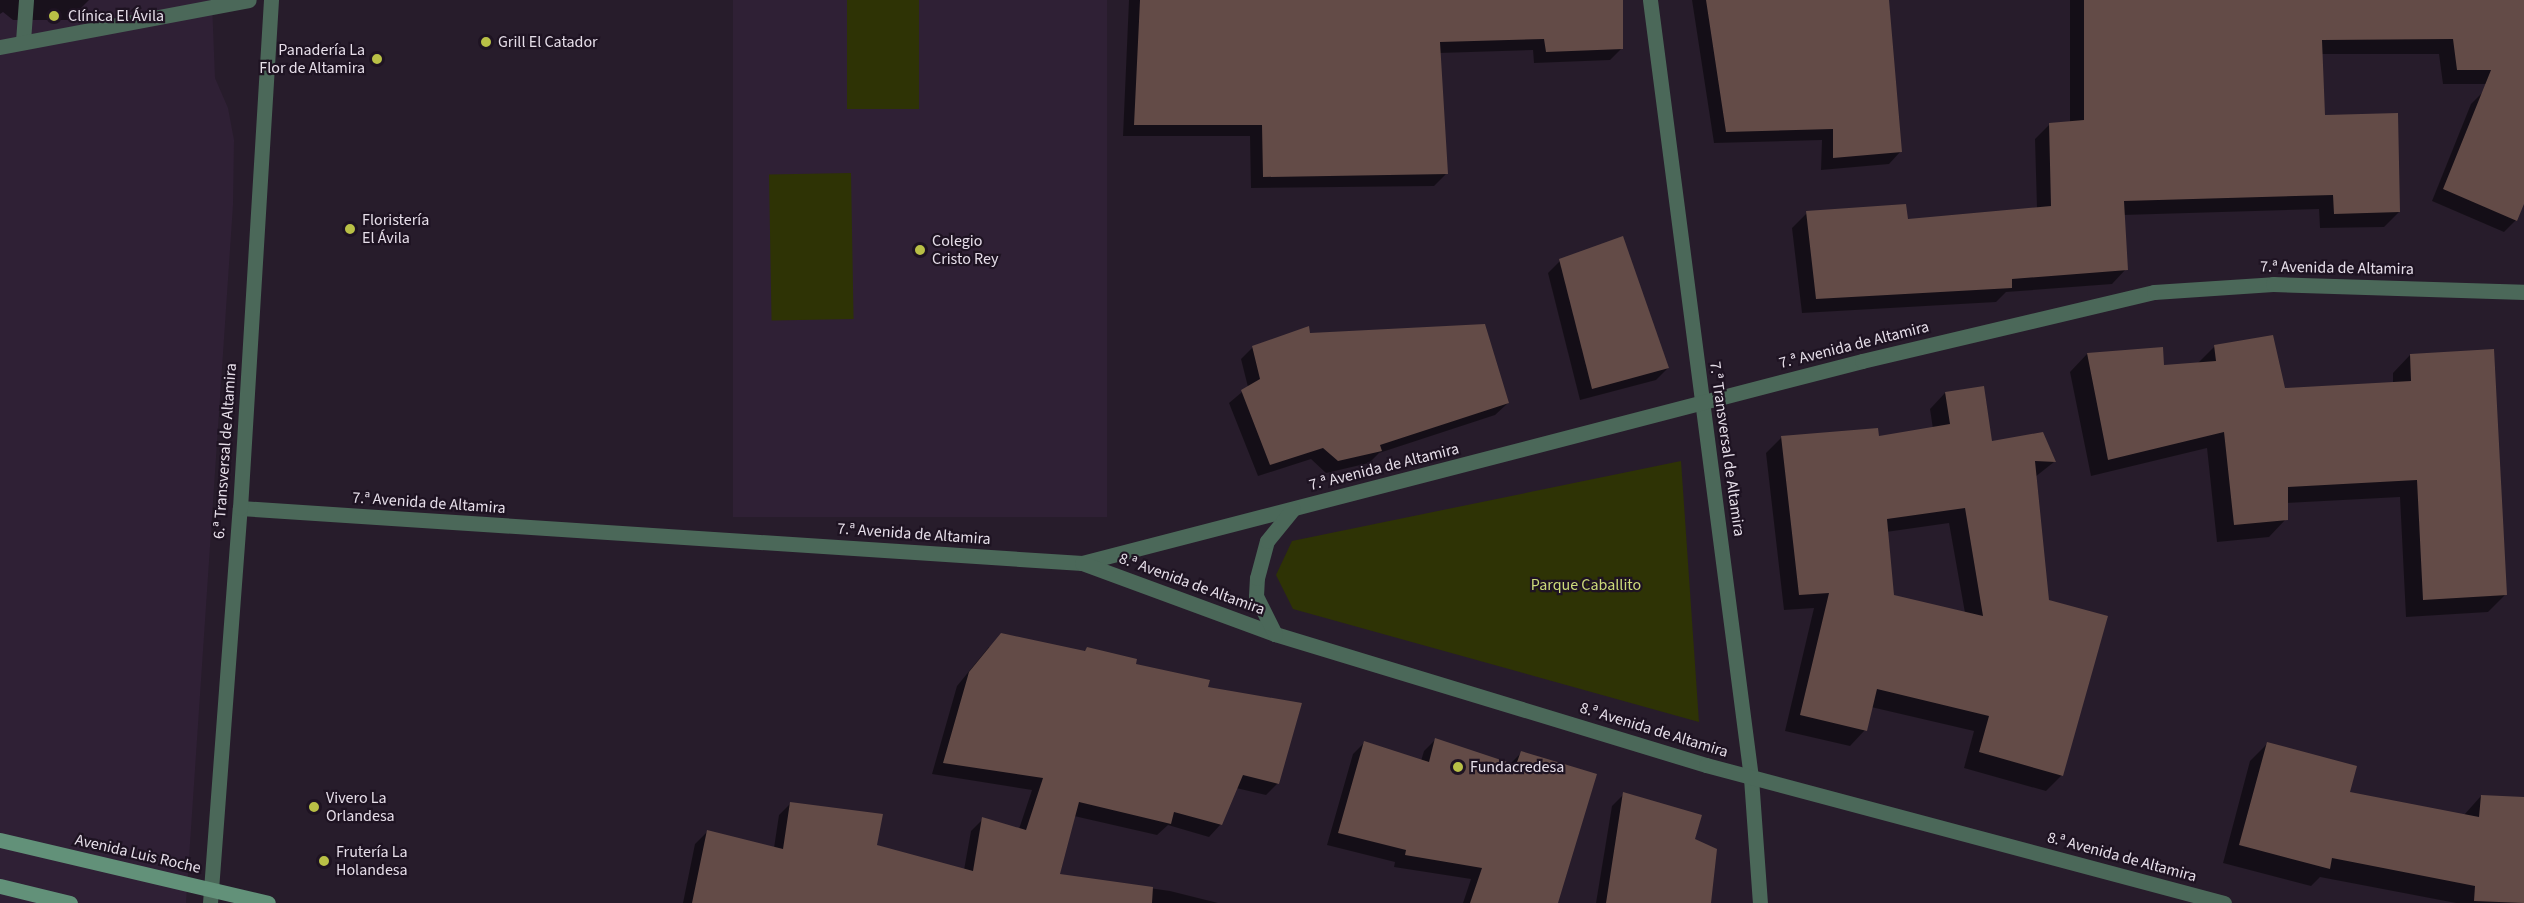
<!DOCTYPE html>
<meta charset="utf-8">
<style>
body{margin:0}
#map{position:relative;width:2524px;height:903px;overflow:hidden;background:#271c2b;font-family:"Source Sans 3",sans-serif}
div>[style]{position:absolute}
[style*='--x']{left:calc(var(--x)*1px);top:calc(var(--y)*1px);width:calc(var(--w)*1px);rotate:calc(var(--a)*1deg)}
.built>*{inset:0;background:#2f2035;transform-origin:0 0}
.green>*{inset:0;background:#2e3305;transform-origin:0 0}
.shadow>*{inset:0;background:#0007}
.building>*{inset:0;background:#634b47}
.service>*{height:15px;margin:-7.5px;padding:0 7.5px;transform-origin:7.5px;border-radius:7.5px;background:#4b6859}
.minor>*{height:15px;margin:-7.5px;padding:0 7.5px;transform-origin:7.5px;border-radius:7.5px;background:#4b6859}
.secondary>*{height:15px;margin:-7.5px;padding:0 7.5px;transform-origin:7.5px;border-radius:7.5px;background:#629179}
.dots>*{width:16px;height:16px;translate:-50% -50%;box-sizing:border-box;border:3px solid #1e1322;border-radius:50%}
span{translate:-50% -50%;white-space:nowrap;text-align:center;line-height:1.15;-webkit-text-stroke:4.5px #1e1322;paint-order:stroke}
.poi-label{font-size:16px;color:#e6dee9}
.left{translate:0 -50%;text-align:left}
.right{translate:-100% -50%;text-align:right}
.street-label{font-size:16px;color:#e6dee9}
.park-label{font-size:16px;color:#ccda7a}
</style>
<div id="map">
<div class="built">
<i style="clip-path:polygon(0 0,215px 0,212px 2px,215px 78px,228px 108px,234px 140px,233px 205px,186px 903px,0 903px)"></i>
<i style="left:733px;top:0;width:374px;height:517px"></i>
</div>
<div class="green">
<i style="left:847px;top:0;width:72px;height:109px"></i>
<i style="left:851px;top:173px;width:146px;height:82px;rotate:89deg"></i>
<i style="clip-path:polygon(1681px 461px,1699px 722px,1293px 609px,1276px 575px,1292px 541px)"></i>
</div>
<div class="shadow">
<i style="clip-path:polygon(0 0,89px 0,69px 20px,13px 20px,3px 12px,0 14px)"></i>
<i style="clip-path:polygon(1129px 0,1621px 0,1622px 48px,1610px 60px,1534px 63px,1533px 50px,1439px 53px,1446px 174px,1434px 186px,1251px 188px,1250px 136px,1123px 136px)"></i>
<i style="clip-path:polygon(1692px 0,1887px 0,1901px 151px,1889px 164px,1821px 170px,1822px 140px,1714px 143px)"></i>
<i style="clip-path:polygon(2070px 0,2524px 0,2524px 84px,2443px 84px,2439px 54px,2321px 54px,2323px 117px,2399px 212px,2384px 227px,2320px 228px,2319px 209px,2123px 215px,2126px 269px,2112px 284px,2006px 292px,1996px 302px,1802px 313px,1792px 228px,1807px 213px,1907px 221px,2037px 209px,2035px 139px,2050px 124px,2070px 123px)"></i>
<i style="clip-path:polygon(2483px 92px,2524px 111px,2524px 200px,2516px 220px,2504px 232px,2432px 201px,2471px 104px)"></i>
<i style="clip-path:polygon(1560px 261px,1668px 368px,1656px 380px,1580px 400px,1548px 273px)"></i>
<i style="clip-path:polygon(1308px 335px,1508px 403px,1495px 415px,1379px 453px,1369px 463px,1326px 473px,1311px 459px,1258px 476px,1229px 403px,1248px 387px,1241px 359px,1253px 347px)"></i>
<i style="clip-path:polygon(2215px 346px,2284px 389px,2393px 383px,2393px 373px,2410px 355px,2506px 594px,2488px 612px,2406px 617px,2400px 497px,2286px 503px,2286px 519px,2269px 537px,2217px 542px,2207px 448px,2091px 476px,2070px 372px,2087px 354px,2162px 367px,2197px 364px)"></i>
<i style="clip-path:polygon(evenodd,1945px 393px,1991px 443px,2054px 462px,2035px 477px,2062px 775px,2046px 791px,1964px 768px,1974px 731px,1871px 707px,1865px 730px,1850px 746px,1785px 731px,1814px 608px,1784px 610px,1766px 453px,1782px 437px,1877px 438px,1933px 429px,1930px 409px,1945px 393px,1949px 523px,1965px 613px,1892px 596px,1886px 532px,1949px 523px)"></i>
<i style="clip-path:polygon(989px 647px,1083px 652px,1087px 649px,1206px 688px,1278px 783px,1266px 795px,1236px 788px,1221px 824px,1209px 837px,1168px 825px,1157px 835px,1074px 816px,1058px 875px,1170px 891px,1218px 903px,683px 903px,695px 844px,707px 832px,774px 848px,779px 815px,791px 803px,876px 846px,964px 870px,971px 831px,983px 819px,1019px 829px,1032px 790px,932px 774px,957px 686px)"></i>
<i style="clip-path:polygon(1436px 739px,1509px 765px,1521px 753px,1556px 903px,1463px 903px,1471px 879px,1394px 867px,1395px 862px,1327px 845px,1353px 754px,1365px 742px,1421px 761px,1424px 751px)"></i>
<i style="clip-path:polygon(2267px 744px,2348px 794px,2464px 815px,2481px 796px,2524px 799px,2524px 903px,2456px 903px,2320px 877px,2311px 886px,2223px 863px,2250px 761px)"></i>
<i style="clip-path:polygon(1624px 794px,1693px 840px,1709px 903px,1596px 903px,1612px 806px)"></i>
</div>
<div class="building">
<i style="clip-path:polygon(1140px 0,1623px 0,1623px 49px,1546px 52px,1544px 39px,1440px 42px,1448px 174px,1263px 177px,1262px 125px,1134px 125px)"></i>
<i style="clip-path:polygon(1706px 0,1889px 0,1902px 152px,1833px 158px,1833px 129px,1726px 132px)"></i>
<i style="clip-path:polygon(2084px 0,2524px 0,2524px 204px,2517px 221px,2443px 189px,2491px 70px,2457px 70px,2453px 39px,2322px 40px,2325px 115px,2398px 113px,2400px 212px,2334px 214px,2333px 195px,2124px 201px,2128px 270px,2012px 279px,2012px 288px,1816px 299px,1806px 211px,1906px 204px,1908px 219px,2051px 206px,2049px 123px,2084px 120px)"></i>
<i style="clip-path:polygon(1623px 236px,1669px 368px,1592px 389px,1559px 259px)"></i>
<i style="clip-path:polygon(1485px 324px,1509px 403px,1380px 445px,1382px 451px,1338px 461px,1323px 448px,1270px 465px,1241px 390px,1260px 379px,1252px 346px,1309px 326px,1310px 333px)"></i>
<i style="clip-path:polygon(2273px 335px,2285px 388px,2411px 381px,2410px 354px,2494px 349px,2507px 595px,2423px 600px,2417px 480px,2288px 487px,2288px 520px,2234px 525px,2224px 432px,2108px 460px,2087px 353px,2163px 347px,2164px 365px,2216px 361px,2214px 345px)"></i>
<i style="clip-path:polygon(evenodd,1984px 386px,1992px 441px,2043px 432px,2056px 462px,2035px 461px,2049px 600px,2108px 616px,2063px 776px,1979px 752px,1989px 716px,1877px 689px,1867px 731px,1800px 715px,1829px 593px,1799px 595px,1781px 436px,1878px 428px,1879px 436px,1950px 424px,1945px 392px,1984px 386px,1965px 508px,1983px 616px,1894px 595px,1887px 519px,1965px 508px)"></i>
<i style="clip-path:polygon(1001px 633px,1085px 651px,1087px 647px,1137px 659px,1136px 664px,1210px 680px,1208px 687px,1302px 703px,1279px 784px,1243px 775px,1222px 825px,1174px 812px,1171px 824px,1079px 802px,1060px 874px,1153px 887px,1152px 903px,692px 903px,707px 830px,783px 849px,790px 802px,883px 814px,877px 845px,973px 871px,982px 817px,1026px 830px,1043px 778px,943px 763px,969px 672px)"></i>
<i style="clip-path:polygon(1435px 738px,1516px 765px,1521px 751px,1597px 774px,1558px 903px,1470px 903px,1482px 868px,1405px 855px,1406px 850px,1338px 833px,1364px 741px,1429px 762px)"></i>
<i style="clip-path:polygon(2267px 742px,2357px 766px,2350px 792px,2479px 817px,2481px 795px,2524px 797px,2524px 903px,2474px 901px,2475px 886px,2332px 858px,2330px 869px,2239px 845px)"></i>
<i style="clip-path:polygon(1623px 792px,1702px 815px,1695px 839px,1717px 849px,1711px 903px,1606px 903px)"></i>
</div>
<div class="service">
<i style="--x:23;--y:41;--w:41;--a:-85.8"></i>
</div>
<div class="minor">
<i style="--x:1650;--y:0;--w:785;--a:82.6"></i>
<i style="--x:1751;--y:778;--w:125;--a:85.9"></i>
<i style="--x:0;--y:47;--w:253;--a:-10.7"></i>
<i style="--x:240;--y:508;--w:844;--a:3.74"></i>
<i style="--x:1082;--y:563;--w:806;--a:-14.52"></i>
<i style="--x:1862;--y:361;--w:300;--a:-13.3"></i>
<i style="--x:2154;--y:292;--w:119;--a:-3.8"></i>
<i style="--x:2273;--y:284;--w:251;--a:1.8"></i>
<i style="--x:1082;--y:563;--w:206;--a:20.2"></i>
<i style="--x:1275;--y:634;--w:450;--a:16.9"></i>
<i style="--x:1706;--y:765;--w:536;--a:14.92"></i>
<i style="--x:1275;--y:634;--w:42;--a:-116.6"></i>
<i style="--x:1256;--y:596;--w:18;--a:-87"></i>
<i style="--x:1257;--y:578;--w:38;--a:-75"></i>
<i style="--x:1267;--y:541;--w:41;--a:-50.9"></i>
<i style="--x:210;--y:903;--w:396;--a:-85.7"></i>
<i style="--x:240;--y:508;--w:509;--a:-86.51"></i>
</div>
<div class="secondary">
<i style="--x:0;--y:840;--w:275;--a:13.2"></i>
<i style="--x:0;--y:886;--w:72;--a:13.7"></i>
</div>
<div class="dots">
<i style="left:54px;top:16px;background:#b9c046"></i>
<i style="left:486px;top:42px;background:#b9c046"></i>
<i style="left:377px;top:59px;background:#b9c046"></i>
<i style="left:350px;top:229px;background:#b9c046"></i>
<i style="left:920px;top:250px;background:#b9c046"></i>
<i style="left:1458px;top:767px;background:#b9c046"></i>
<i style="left:314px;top:807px;background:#b9c046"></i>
<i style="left:324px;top:861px;background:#b9c046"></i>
</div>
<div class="poi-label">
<span class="left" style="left:68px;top:16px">Clínica El Ávila</span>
<span class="left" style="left:498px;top:42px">Grill El Catador</span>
<span class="right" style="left:365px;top:59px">Panadería La<br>Flor de Altamira</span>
<span class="left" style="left:362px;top:229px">Floristería<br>El Ávila</span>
<span class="left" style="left:932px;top:250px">Colegio<br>Cristo Rey</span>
<span class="left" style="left:1470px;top:767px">Fundacredesa</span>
<span class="left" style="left:326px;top:807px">Vivero La<br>Orlandesa</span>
<span class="left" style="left:336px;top:861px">Frutería La<br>Holandesa</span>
</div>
<div class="street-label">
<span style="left:2337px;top:268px;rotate:1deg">7.ª Avenida de Altamira</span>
<span style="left:1854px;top:345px;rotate:-14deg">7.ª Avenida de Altamira</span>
<span style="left:1727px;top:449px;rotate:82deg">7.ª Transversal de Altamira</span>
<span style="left:225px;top:451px;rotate:-86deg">6.ª Transversal de Altamira</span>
<span style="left:1384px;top:467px;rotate:-14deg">7.ª Avenida de Altamira</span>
<span style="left:429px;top:503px;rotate:4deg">7.ª Avenida de Altamira</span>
<span style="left:914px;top:534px;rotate:4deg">7.ª Avenida de Altamira</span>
<span style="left:1192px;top:584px;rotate:20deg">8.ª Avenida de Altamira</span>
<span style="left:1654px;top:730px;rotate:17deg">8.ª Avenida de Altamira</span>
<span style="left:138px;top:854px;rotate:13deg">Avenida Luis Roche</span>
<span style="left:2122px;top:857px;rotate:15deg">8.ª Avenida de Altamira</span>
</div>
<div class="park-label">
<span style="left:1586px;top:585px">Parque Caballito</span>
</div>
</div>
